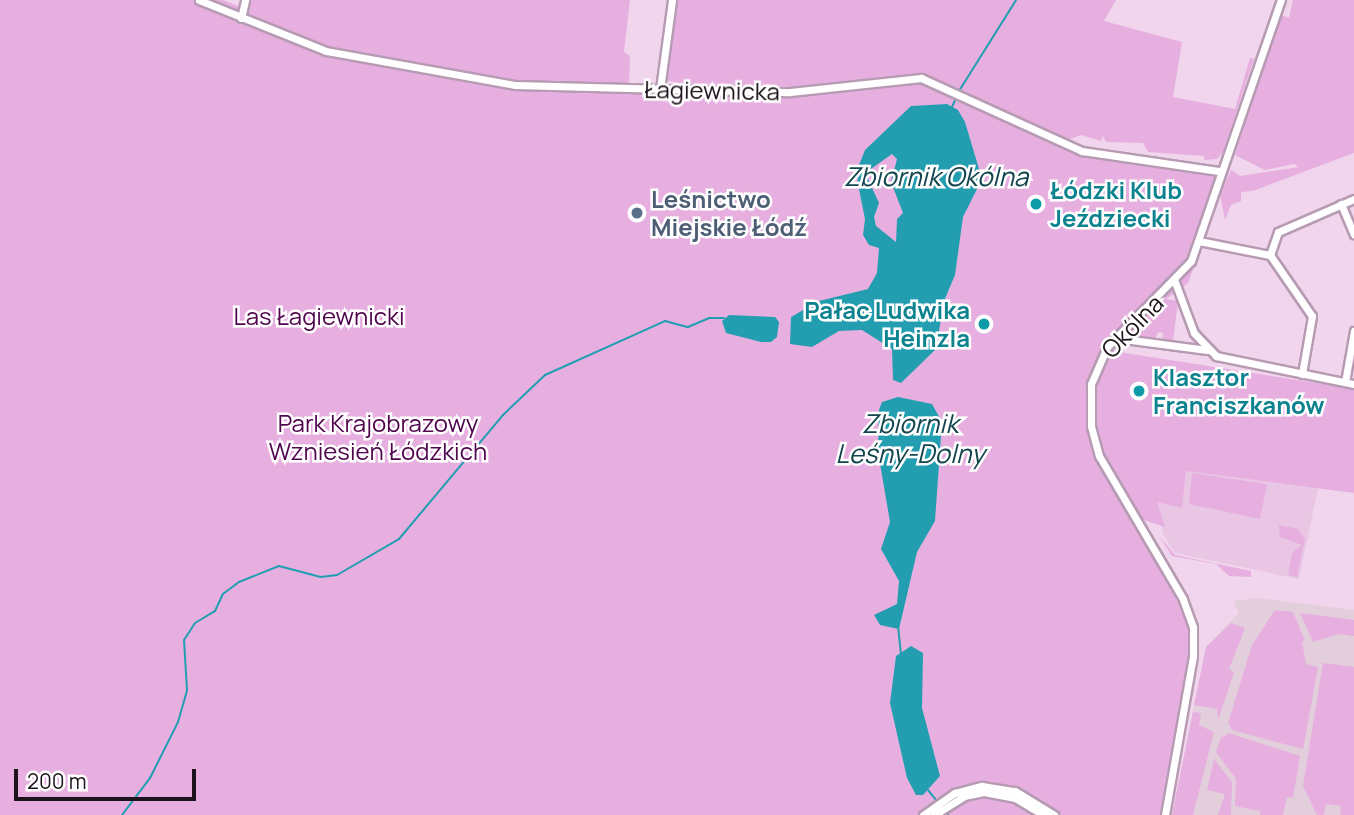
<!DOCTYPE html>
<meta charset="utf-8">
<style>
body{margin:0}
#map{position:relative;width:1354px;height:815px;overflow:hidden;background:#f1d5ed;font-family:Manrope,sans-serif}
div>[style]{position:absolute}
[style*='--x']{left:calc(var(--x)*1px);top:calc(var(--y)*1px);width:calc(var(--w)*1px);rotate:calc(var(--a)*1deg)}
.built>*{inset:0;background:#e8c6e4}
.medical>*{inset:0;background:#e3cedc}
.green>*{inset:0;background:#e6afe0}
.water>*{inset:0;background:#239eb1}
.stream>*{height:2px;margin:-1px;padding:0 1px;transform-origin:1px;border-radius:1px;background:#239eb1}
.roads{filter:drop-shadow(2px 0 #b69bb3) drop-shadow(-2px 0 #b69bb3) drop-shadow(0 2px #b69bb3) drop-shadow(0 -2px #b69bb3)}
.minor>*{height:7px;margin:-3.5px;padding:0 3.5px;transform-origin:3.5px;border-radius:3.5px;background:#fff}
.dots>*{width:19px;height:19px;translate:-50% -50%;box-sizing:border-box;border:4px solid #fff;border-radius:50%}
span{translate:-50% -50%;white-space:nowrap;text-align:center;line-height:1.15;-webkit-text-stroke:5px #fff;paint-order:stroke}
.street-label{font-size:24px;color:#1d131c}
.culture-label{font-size:24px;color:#0d838f;font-weight:700}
.left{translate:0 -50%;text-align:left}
.right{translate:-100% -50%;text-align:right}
.service-label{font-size:24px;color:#4e5e75;font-weight:700}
.park-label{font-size:24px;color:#51044e}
.water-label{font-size:26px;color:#12454d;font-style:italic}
.scale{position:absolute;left:14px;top:769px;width:182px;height:32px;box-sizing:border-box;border:4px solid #1d131c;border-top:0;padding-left:9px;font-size:21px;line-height:24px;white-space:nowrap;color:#1d131c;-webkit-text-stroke:5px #fff;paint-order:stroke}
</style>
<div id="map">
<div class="built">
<i style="clip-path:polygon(1186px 471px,1318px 488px,1299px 579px,1175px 553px,1164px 536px,1156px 502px,1182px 508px)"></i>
</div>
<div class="medical">
<i style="clip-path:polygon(1257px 598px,1354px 610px,1354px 815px,1172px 815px,1206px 647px,1239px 613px,1234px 601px)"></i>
</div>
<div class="green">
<i style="clip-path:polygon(0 0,223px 0,248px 10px,250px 0,630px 0,624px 52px,630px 56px,629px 84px,643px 86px,686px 85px,666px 80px,677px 0,1116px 0,1104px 21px,1182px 42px,1173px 97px,1235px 109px,1250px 58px,1254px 59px,1223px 152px,1217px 159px,1204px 160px,1204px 156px,1148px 152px,1143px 143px,1106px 142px,1103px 136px,1101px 141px,1081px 135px,1065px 141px,1026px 126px,1087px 157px,1230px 168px,1223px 188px,1231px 170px,1240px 176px,1299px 167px,1294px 164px,1265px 170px,1235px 155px,1281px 15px,1289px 18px,1293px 0,1354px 0,1354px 153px,1253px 191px,1241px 192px,1241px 201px,1231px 205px,1225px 220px,1220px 195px,1188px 283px,1166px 299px,1178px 301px,1173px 341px,1162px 341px,1163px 333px,1158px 332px,1155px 340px,1137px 337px,1137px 326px,1155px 308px,1109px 342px,1106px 350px,1354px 389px,1354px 493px,1186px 471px,1182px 508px,1157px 502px,1165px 527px,1141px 519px,1108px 461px,1097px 459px,1193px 629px,1161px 815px,0 815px)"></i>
<i style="clip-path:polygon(1192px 473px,1267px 484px,1260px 519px,1189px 504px)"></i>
<i style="clip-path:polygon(1279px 525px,1298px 529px,1305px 539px,1297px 577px,1288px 575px,1292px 553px,1302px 545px,1280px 537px)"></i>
<i style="clip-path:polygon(1159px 536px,1175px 555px,1251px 571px,1251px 577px,1229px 576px,1216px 564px,1172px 556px)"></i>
<i style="clip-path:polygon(1275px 610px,1293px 612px,1305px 641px,1302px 642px,1306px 664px,1318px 667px,1303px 749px,1232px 730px,1228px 723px,1252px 645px)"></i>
<i style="clip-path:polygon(1300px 613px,1354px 620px,1354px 636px,1339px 634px,1313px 642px)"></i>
<i style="clip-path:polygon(1231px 623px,1245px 628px,1229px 669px,1234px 672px,1218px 720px,1217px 709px,1194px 705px,1206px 647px)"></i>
<i style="clip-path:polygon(1323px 663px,1354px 667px,1354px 815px,1340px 815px,1341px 806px,1326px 804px,1324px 815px,1317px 815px,1303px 786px)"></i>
<i style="clip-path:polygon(1193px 712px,1201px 713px,1199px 725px,1214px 732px,1193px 815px,1172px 815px)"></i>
<i style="clip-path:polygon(1229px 733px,1300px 756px,1293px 798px,1287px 797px,1283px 815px,1260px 815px,1260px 811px,1235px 806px,1236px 779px,1216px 752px,1221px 738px)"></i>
<i style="clip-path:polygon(1214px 759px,1232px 782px,1231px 815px,1218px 815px,1225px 794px,1207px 790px)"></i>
</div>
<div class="water">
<i style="clip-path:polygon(evenodd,947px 104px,958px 110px,965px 122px,982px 179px,963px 217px,955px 275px,944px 301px,936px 349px,901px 383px,893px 380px,892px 349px,862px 330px,839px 331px,812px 347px,790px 344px,791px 317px,819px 301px,868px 289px,877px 273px,879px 248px,869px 245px,863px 235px,865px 219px,858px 184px,857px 170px,865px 150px,911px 106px,947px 104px,892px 154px,897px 159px,891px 182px,903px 213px,897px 219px,896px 242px,876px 226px,874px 217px,879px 203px,868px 179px,868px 171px,892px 154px)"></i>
<i style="clip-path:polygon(729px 315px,775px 317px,779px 322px,777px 337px,771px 342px,761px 342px,726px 333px,722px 321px)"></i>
<i style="clip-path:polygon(898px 397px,932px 404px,942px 422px,935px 521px,917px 552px,899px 629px,880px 625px,874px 615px,897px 604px,899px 581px,881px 549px,890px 522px,878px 452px,879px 410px,882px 402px)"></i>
<i style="clip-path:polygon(911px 646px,923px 653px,922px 708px,940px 776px,923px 795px,916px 795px,907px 778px,890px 703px,896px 656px)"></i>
</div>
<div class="stream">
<i style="--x:959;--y:91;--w:107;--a:-57.9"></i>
<i style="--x:952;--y:107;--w:12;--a:-66"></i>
<i style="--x:898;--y:626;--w:29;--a:84"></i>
<i style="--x:928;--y:790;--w:13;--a:51"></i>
<i style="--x:947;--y:813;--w:2;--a:63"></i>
<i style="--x:122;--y:815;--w:46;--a:-52.9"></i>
<i style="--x:150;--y:778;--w:63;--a:-63.4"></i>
<i style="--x:178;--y:722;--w:33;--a:-74"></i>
<i style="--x:187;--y:690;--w:50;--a:-93.4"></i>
<i style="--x:184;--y:640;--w:20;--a:-57"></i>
<i style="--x:195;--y:623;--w:23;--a:-31"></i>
<i style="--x:215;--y:611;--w:19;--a:-65"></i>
<i style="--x:223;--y:594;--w:20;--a:-37"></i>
<i style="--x:239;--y:582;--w:43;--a:-21.8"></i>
<i style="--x:279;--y:566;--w:43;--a:14.7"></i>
<i style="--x:321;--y:577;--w:16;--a:-7"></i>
<i style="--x:337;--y:575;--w:72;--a:-30.1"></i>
<i style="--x:399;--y:539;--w:162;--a:-50"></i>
<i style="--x:503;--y:415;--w:58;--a:-43.6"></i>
<i style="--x:545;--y:375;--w:132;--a:-24.2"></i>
<i style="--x:665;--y:321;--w:24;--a:15"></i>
<i style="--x:688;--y:327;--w:23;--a:-23"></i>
<i style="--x:709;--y:318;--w:15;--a:0"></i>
</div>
<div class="roads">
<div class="minor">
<i style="--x:199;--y:0;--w:137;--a:21.9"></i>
<i style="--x:326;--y:51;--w:192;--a:10.2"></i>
<i style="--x:515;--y:85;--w:275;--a:1.5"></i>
<i style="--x:790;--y:92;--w:132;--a:-6.1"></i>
<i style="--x:921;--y:78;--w:177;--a:24.4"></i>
<i style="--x:1082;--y:151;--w:138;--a:8.3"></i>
<i style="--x:241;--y:18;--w:18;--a:-77"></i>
<i style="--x:660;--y:89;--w:90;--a:-82.3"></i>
<i style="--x:1341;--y:204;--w:33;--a:67"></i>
<i style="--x:1199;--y:241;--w:72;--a:11.2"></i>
<i style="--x:1270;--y:255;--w:74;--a:55.5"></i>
<i style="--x:1312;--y:316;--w:59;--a:99.8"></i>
<i style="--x:1270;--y:255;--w:24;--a:-71"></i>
<i style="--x:1278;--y:232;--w:83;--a:-23.5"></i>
<i style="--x:1175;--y:282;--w:54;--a:69.6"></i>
<i style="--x:1194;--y:333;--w:32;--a:46"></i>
<i style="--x:1216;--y:356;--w:141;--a:11.5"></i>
<i style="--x:1116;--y:338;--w:92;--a:7.5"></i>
<i style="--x:1345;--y:382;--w:52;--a:-80"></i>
<i style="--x:923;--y:815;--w:39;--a:-35"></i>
<i style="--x:955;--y:793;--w:28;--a:-15"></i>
<i style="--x:982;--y:786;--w:33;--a:9"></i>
<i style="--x:1015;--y:791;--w:46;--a:31.6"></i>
<i style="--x:934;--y:815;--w:36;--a:-32"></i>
<i style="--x:964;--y:796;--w:20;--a:-11"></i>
<i style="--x:984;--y:792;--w:32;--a:11"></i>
<i style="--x:1015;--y:798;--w:33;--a:31"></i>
<i style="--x:1165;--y:815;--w:161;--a:-80"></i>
<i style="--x:1193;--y:656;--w:29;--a:-90"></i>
<i style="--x:1193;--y:627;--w:30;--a:-110"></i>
<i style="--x:1183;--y:599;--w:166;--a:-120.4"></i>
<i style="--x:1099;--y:456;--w:31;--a:-105"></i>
<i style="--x:1091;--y:426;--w:42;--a:-90"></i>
<i style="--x:1091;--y:384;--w:40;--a:-66.6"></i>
<i style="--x:1107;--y:347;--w:120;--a:-45.7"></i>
<i style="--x:1191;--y:261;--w:276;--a:-71"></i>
</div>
</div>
<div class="dots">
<i style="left:1036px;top:204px;background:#0f9aa8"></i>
<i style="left:637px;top:213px;background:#5c6f8a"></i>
<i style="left:984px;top:324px;background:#0f9aa8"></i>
<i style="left:1139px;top:391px;background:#0f9aa8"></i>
</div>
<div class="street-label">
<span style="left:712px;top:90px;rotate:1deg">Łagiewnicka</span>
<span style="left:1132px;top:326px;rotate:-46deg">Okólna</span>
</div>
<div class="culture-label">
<span class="left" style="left:1050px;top:204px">Łódzki Klub<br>Jeździecki</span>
<span class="right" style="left:970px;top:324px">Pałac Ludwika<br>Heinzla</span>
<span class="left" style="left:1153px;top:391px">Klasztor<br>Franciszkanów</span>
</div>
<div class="service-label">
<span class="left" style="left:651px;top:213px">Leśnictwo<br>Miejskie Łódź</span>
</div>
<div class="park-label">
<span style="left:319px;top:316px">Las Łagiewnicki</span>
<span style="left:378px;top:437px">Park Krajobrazowy<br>Wzniesień Łódzkich</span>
</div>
<div class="water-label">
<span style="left:936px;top:177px">Zbiornik Okólna</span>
<span style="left:910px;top:439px">Zbiornik<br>Leśny-Dolny</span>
</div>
<div class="scale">200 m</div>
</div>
